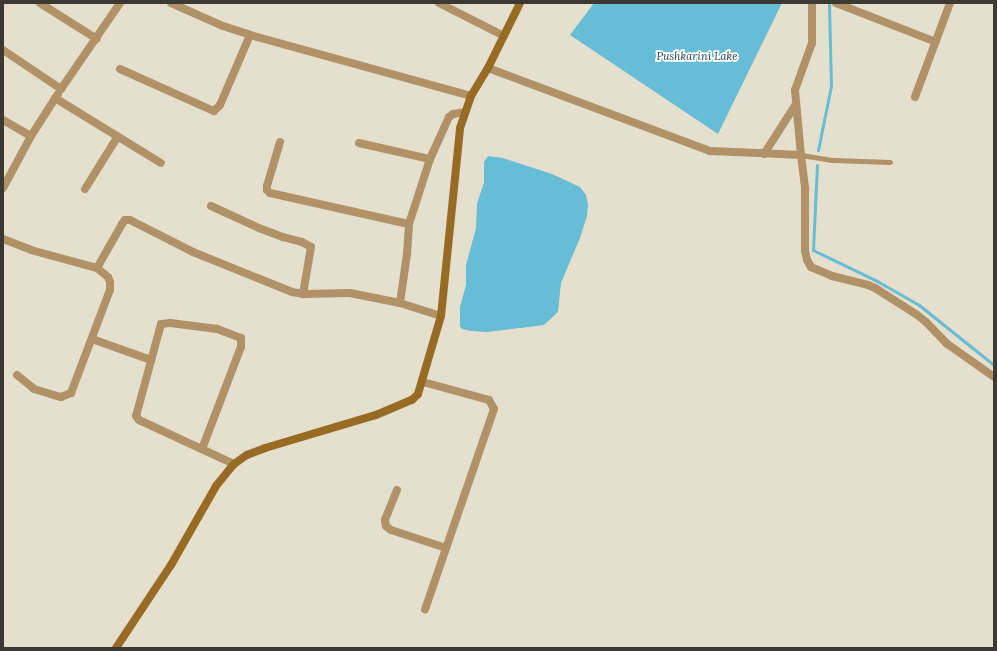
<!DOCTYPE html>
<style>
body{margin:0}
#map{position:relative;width:997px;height:651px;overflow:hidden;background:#e5e0cd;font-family:Lora,serif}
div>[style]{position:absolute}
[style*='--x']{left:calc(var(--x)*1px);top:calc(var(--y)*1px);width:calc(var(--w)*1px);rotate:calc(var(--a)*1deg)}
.water>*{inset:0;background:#67bcd6}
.stream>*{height:3px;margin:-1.5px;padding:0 1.5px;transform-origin:1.5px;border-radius:1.5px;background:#67bcd6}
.lane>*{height:5px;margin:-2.5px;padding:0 2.5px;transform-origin:2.5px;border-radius:2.5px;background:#b19268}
.street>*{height:8px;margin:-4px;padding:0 4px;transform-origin:4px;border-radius:4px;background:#b19268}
.secondary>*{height:8px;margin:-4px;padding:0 4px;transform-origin:4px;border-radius:4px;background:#986b24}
span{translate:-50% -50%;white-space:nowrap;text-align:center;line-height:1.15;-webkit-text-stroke:3.5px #fff;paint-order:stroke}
.water-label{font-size:11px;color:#163d49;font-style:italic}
.frame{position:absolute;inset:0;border:4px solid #3b3932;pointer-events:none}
</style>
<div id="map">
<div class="water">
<i style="clip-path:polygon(594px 3px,782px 3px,718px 134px,570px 35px)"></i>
<i style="clip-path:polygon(488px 156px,503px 158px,552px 174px,580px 187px,586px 195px,588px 205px,587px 216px,580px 238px,561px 283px,558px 312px,544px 325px,487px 332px,471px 331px,462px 329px,460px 326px,460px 307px,466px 285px,466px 265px,476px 228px,477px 203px,484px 183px,484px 162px)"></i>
</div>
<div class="stream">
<i style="--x:818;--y:150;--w:65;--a:-78.5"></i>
<i style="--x:831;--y:86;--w:83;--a:-91.4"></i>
<i style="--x:817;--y:165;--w:85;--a:92.7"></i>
<i style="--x:813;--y:250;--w:71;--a:25.8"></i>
<i style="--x:877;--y:281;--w:48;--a:29.7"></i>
<i style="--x:919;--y:305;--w:96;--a:38.7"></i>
</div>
<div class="lane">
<i style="--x:801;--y:155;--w:33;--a:9"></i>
<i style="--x:834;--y:160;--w:56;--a:2"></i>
</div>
<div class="street">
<i style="--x:40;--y:3;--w:67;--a:32.3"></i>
<i style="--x:171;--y:3;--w:57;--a:23.9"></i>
<i style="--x:223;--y:26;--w:28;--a:18"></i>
<i style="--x:250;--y:35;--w:229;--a:15.4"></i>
<i style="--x:439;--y:3;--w:73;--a:26.9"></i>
<i style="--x:836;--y:3;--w:107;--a:21.3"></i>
<i style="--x:3;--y:50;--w:70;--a:33.9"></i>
<i style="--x:61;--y:89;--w:104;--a:-55.5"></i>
<i style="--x:488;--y:68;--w:237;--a:20.5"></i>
<i style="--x:710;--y:151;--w:91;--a:2.5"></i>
<i style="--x:801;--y:155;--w:65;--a:-95.3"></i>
<i style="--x:795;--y:90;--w:50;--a:-70.1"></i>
<i style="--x:812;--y:43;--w:40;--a:-90"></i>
<i style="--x:120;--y:69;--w:103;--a:24.1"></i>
<i style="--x:214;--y:111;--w:8;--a:-45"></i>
<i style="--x:220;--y:105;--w:76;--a:-66.8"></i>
<i style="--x:915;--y:97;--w:100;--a:-69.6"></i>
<i style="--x:55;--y:98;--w:124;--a:31.5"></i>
<i style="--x:3;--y:120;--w:32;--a:30"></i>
<i style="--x:280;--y:142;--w:46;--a:106.5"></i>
<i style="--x:267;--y:186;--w:4;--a:90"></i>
<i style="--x:267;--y:190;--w:4;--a:45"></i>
<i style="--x:270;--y:193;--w:142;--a:12.6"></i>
<i style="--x:359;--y:143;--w:73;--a:12.7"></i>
<i style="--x:430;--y:159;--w:46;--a:-65.7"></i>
<i style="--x:449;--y:117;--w:5;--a:-37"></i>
<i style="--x:453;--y:114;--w:11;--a:-10"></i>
<i style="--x:764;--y:154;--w:59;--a:-57.4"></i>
<i style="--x:801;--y:155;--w:34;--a:83"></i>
<i style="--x:805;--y:189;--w:62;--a:90"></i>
<i style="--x:805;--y:251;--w:9;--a:77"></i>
<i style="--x:807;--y:260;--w:8;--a:60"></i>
<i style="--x:811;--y:267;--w:23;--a:23"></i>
<i style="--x:832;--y:276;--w:37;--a:14"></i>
<i style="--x:868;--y:285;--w:8;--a:23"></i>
<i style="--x:875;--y:288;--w:49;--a:32.4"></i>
<i style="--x:916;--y:314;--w:13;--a:39"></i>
<i style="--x:926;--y:322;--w:29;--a:46"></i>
<i style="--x:946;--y:343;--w:59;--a:35.3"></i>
<i style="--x:3;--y:188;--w:59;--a:-61.7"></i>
<i style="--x:31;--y:136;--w:50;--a:-57.3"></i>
<i style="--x:85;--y:189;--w:62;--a:-58.1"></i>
<i style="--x:211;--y:206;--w:53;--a:24.6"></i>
<i style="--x:259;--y:228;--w:26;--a:21"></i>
<i style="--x:283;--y:237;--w:20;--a:15"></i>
<i style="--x:302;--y:242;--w:10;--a:29"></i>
<i style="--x:311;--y:247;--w:48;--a:99.7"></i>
<i style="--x:3;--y:239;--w:30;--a:21"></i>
<i style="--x:31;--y:250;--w:68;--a:15.3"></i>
<i style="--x:97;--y:268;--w:51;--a:-60.4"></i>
<i style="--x:122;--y:224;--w:5;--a:-53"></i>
<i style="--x:125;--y:220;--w:5;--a:0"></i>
<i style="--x:130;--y:220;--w:71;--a:26.9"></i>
<i style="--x:193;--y:252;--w:107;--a:22"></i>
<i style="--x:292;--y:292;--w:11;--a:10"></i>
<i style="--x:303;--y:294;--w:47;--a:-1.2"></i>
<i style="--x:350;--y:293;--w:51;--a:11.3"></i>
<i style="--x:400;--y:303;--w:43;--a:17.6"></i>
<i style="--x:400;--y:303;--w:49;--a:-81.9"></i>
<i style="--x:407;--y:254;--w:30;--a:-86"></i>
<i style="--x:409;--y:224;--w:68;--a:-72.1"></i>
<i style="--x:92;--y:339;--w:63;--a:19.6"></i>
<i style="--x:17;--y:375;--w:22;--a:39"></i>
<i style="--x:34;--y:389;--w:28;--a:17"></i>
<i style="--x:61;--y:397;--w:11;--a:-22"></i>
<i style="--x:71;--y:393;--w:110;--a:-69.3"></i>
<i style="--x:110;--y:290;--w:8;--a:-90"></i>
<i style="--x:110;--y:282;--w:5;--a:-112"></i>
<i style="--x:108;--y:277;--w:14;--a:-141"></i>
<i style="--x:423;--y:382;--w:68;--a:15.3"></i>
<i style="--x:489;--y:400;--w:10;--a:61"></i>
<i style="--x:494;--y:409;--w:212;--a:109"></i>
<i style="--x:202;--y:449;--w:109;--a:-69.1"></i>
<i style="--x:241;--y:347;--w:9;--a:-90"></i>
<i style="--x:241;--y:338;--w:26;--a:-159"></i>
<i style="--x:217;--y:329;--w:47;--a:-172.7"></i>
<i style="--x:170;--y:323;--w:9;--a:174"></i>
<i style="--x:161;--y:324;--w:95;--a:105.2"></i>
<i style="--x:136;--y:416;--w:5;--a:53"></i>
<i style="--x:139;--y:420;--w:105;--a:24.9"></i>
<i style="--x:397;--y:490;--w:32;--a:112"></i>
<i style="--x:385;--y:520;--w:6;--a:81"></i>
<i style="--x:386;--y:526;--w:6;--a:39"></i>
<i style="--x:391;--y:530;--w:58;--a:18.1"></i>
</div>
<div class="secondary">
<i style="--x:116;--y:648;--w:100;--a:-56.5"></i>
<i style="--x:171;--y:565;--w:91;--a:-60.3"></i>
<i style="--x:216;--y:486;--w:28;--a:-51"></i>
<i style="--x:234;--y:464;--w:16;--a:-35"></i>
<i style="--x:247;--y:455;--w:19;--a:-21"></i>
<i style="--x:265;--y:448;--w:116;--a:-16.6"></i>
<i style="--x:376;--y:415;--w:39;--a:-23"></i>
<i style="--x:412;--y:400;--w:8;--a:-45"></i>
<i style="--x:418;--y:394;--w:81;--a:-73.6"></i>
<i style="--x:441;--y:316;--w:189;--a:-84.2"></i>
<i style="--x:460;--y:128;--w:34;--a:-71"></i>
<i style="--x:471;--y:96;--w:33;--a:-59"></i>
<i style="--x:488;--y:68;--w:72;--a:-63.8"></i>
</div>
<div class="water-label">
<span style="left:697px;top:56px">Pushkarini Lake</span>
</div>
<div class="frame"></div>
</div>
